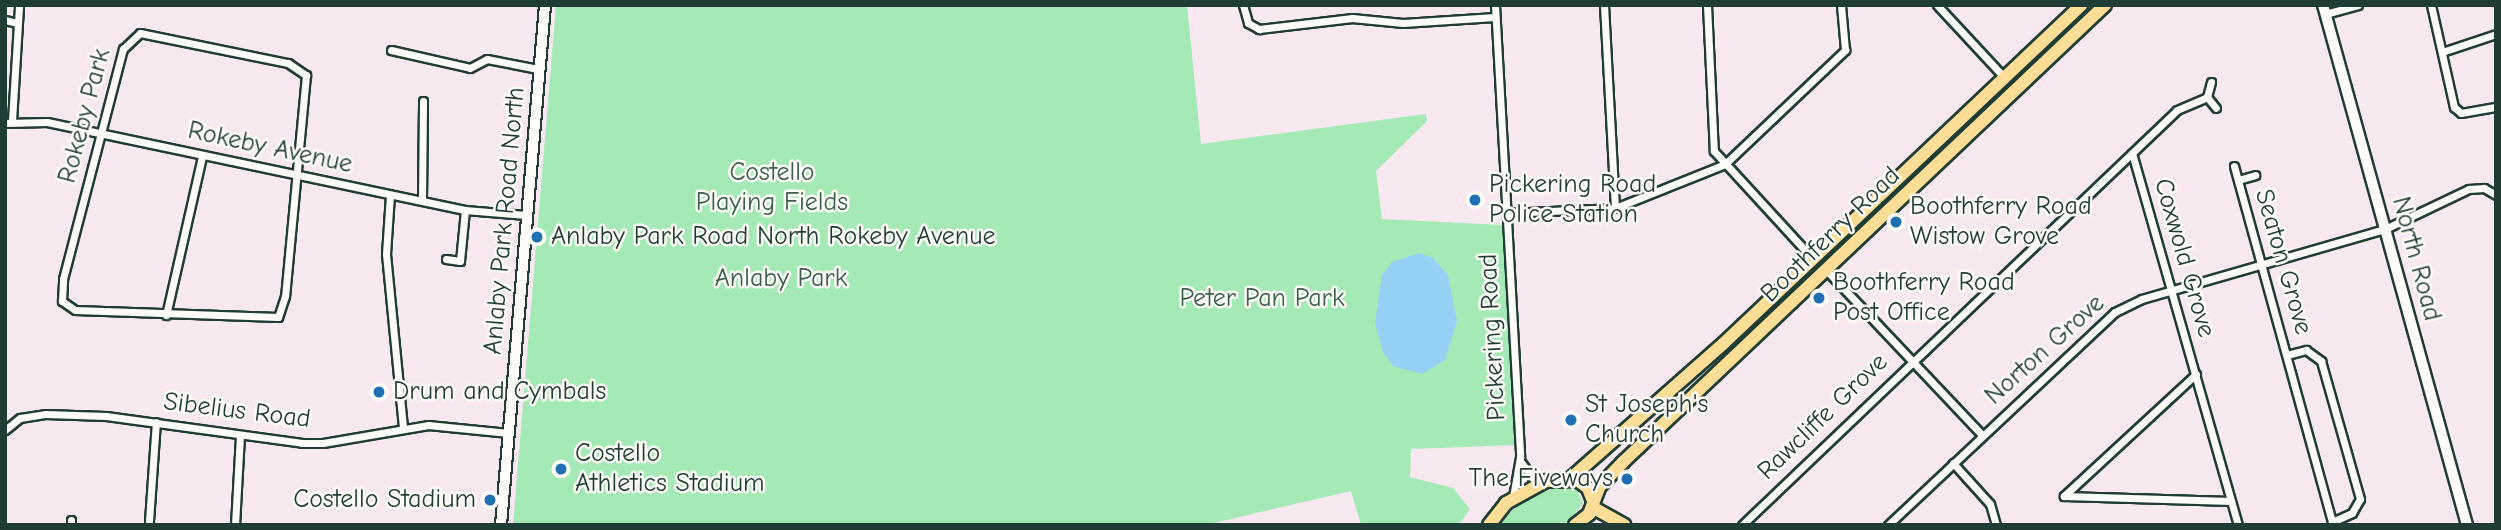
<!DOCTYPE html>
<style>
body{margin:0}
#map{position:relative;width:2501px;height:530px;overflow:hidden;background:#f8e9f0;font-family:"Comic Neue",sans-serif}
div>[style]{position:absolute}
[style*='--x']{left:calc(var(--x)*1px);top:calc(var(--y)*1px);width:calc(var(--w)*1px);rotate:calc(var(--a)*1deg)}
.green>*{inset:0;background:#a4e9b6}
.water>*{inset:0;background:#94d1f5}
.roads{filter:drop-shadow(2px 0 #1f3d34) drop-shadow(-2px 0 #1f3d34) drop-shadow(0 2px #1f3d34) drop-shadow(0 -2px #1f3d34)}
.minor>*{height:7px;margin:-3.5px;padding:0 3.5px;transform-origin:3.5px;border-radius:3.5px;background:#fdfcf7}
.tertiary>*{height:10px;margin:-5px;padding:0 5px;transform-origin:5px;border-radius:5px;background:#fdfcf7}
.primary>*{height:12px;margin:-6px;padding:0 6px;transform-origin:6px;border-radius:6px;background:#fedd96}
.dots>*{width:19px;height:19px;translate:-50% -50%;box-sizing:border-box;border:4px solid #fdfcf7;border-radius:50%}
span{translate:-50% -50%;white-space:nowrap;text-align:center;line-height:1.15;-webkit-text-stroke:5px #fdfcf7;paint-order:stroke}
.street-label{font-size:26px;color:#1f3d34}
.park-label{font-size:26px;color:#3a5f4e}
.poi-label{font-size:26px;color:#1f3d34}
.left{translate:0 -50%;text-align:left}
.right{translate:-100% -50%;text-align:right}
.frame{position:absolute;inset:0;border:7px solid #1f3d34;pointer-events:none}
</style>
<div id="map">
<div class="green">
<i style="clip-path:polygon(556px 5px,1187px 5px,1201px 144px,1426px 114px,1427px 121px,1376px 171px,1382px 219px,1503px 225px,1518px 445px,1411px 449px,1410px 477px,1453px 488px,1470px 509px,1461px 522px,1450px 525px,1361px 525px,1351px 491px,1205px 525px,513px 525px)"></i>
<i style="clip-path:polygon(1569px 487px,1577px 490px,1583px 503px,1569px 521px,1561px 525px,1498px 525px,1523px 500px,1546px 489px)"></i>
</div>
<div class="water">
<i style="clip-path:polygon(1419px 253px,1433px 258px,1448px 276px,1457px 321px,1445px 360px,1422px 374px,1393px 366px,1383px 352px,1375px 323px,1382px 275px,1392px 262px)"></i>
</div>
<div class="roads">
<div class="minor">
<i style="--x:1243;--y:5;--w:19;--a:74"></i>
<i style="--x:1248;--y:23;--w:13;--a:29"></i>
<i style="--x:1259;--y:29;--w:94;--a:-6.7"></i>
<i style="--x:1352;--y:18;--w:51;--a:5.6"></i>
<i style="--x:1403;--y:23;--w:92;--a:-3.7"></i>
<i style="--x:1495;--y:5;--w:453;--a:86.8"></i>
<i style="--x:1520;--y:457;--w:41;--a:99.9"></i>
<i style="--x:1604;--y:5;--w:203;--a:86.9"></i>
<i style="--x:1707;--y:5;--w:146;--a:87.3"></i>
<i style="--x:1714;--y:151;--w:145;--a:47.5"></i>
<i style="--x:1937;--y:5;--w:98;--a:47.1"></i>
<i style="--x:2431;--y:5;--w:105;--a:77.3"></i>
<i style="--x:2454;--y:107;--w:9;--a:41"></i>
<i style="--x:2461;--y:113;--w:36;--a:-10"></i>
<i style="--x:2325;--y:14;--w:34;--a:-15"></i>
<i style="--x:5;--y:20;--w:12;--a:14"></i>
<i style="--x:140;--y:33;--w:151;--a:11.5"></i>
<i style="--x:288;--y:63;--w:22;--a:34"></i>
<i style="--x:306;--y:75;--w:222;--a:95.4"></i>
<i style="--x:285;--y:296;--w:22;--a:108"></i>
<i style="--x:278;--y:317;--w:203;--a:-178"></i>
<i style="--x:75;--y:310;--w:16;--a:-145"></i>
<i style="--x:62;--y:301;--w:22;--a:-87"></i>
<i style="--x:63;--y:279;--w:238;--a:-75.4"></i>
<i style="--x:123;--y:49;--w:23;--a:-43"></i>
<i style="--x:391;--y:50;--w:81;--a:12.8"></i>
<i style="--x:470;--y:68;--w:19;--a:-28"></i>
<i style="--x:487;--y:59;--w:52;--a:11.1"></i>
<i style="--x:2442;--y:52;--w:57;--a:-18.4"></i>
<i style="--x:2211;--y:82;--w:16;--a:105"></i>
<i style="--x:2207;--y:97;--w:14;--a:51"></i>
<i style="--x:12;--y:121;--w:116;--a:-86.5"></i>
<i style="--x:5;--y:123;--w:42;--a:-1.4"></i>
<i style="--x:47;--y:122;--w:427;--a:11.9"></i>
<i style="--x:465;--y:210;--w:61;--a:4.7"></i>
<i style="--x:2132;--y:153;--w:387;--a:74.1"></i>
<i style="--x:2234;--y:166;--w:372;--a:74.6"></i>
<i style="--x:2238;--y:180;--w:18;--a:-16"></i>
<i style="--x:390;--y:195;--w:59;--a:93.9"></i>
<i style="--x:386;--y:254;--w:175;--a:84.4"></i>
<i style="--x:422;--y:200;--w:99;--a:-89.4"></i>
<i style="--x:1507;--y:213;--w:108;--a:-2.7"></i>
<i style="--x:1615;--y:208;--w:118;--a:-21.8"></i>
<i style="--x:1725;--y:164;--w:166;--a:-43.5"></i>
<i style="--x:1845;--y:50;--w:45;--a:-95.1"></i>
<i style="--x:446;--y:259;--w:14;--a:8"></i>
<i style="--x:460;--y:261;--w:51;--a:-84.4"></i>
<i style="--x:1827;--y:271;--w:226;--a:46.6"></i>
<i style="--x:166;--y:315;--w:163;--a:-77.2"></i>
<i style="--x:2287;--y:355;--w:20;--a:-15"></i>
<i style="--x:2306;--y:350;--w:19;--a:36"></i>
<i style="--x:2321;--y:361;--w:143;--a:74.2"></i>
<i style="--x:2360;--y:499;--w:16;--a:120"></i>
<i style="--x:2352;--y:513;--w:22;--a:156"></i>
<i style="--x:2196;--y:374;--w:180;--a:137.3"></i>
<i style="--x:2064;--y:496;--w:167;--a:1.7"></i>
<i style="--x:5;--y:430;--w:19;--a:-39"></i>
<i style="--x:20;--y:418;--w:25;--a:-9"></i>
<i style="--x:45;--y:414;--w:61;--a:1.9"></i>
<i style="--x:106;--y:416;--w:198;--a:7.8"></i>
<i style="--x:302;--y:443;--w:21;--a:0"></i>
<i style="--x:323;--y:443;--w:107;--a:-9.7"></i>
<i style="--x:428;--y:425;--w:81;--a:5.6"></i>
<i style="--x:1521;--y:462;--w:27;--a:54"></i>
<i style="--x:1953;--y:463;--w:55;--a:47.9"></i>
<i style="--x:1990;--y:504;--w:22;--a:74"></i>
<i style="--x:149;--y:521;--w:99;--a:-86"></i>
<i style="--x:71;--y:525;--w:5;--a:-90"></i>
<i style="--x:235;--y:525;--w:90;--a:-86.8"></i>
<i style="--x:1742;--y:525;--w:601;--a:-43.65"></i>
<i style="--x:2177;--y:110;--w:33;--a:-23"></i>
<i style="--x:1888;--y:525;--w:311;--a:-43.2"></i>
<i style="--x:2115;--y:312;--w:30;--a:-26"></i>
<i style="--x:2142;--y:299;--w:253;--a:-16.1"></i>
<i style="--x:2385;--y:229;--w:93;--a:-25.5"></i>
<i style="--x:2469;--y:189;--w:15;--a:-4"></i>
<i style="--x:2484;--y:188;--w:14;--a:30"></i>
</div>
<div class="tertiary">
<i style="--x:2323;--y:5;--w:540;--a:74.52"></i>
<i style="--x:501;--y:525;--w:522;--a:-85.16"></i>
</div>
<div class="primary">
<i style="--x:1571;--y:478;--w:204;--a:-41.4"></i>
<i style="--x:1724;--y:343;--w:492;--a:-43.4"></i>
<i style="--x:1592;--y:507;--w:37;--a:29"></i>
<i style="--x:1489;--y:525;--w:28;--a:-52"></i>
<i style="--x:1506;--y:503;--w:46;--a:-28.8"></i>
<i style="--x:1546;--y:481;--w:31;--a:-2"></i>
<i style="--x:1577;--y:480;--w:14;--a:36"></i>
<i style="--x:1588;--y:488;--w:14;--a:69"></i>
<i style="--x:1575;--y:525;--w:18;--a:-38"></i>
<i style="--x:1589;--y:514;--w:30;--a:-69"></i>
<i style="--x:1600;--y:486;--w:33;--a:-46"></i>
<i style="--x:1623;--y:462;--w:664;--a:-43.47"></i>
</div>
</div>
<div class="dots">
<i style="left:1475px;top:200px;background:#1f6fb2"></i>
<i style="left:1896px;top:222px;background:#1f6fb2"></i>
<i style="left:537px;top:237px;background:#1f6fb2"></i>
<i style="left:1819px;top:298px;background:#1f6fb2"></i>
<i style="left:379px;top:392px;background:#1f6fb2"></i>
<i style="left:1571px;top:420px;background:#1f6fb2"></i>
<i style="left:561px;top:469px;background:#1f6fb2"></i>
<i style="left:1627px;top:479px;background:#1f6fb2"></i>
<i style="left:490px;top:500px;background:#1f6fb2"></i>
</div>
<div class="street-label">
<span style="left:85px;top:116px;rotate:-75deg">Rokeby Park</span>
<span style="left:270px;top:148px;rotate:12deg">Rokeby Avenue</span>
<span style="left:505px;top:221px;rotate:-85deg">Anlaby Park Road North</span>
<span style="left:1831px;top:235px;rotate:-44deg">Boothferry Road</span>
<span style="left:2184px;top:258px;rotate:74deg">Coxwold Grove</span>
<span style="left:2416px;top:259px;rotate:75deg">North Road</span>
<span style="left:2283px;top:262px;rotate:74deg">Seaton Grove</span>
<span style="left:1493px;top:337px;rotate:-93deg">Pickering Road</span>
<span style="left:2045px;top:350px;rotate:-42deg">Norton Grove</span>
<span style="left:237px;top:411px;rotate:7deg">Sibelius Road</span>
<span style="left:1823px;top:417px;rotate:-44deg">Rawcliffe Grove</span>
</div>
<div class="park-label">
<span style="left:772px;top:188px">Costello<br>Playing Fields</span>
<span style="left:781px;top:279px">Anlaby Park</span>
<span style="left:1262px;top:299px">Peter Pan Park</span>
</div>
<div class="poi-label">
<span class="left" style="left:1489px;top:200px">Pickering Road<br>Police Station</span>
<span class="left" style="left:1910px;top:222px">Boothferry Road<br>Wistow Grove</span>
<span class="left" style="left:551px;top:237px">Anlaby Park Road North Rokeby Avenue</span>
<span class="left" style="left:1833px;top:298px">Boothferry Road<br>Post Office</span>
<span class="left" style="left:393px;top:392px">Drum and Cymbals</span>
<span class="left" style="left:1585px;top:420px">St Joseph's<br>Church</span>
<span class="left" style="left:575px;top:469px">Costello<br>Athletics Stadium</span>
<span class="right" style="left:1613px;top:479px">The Fiveways</span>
<span class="right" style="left:476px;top:500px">Costello Stadium</span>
</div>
<div class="frame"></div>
</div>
